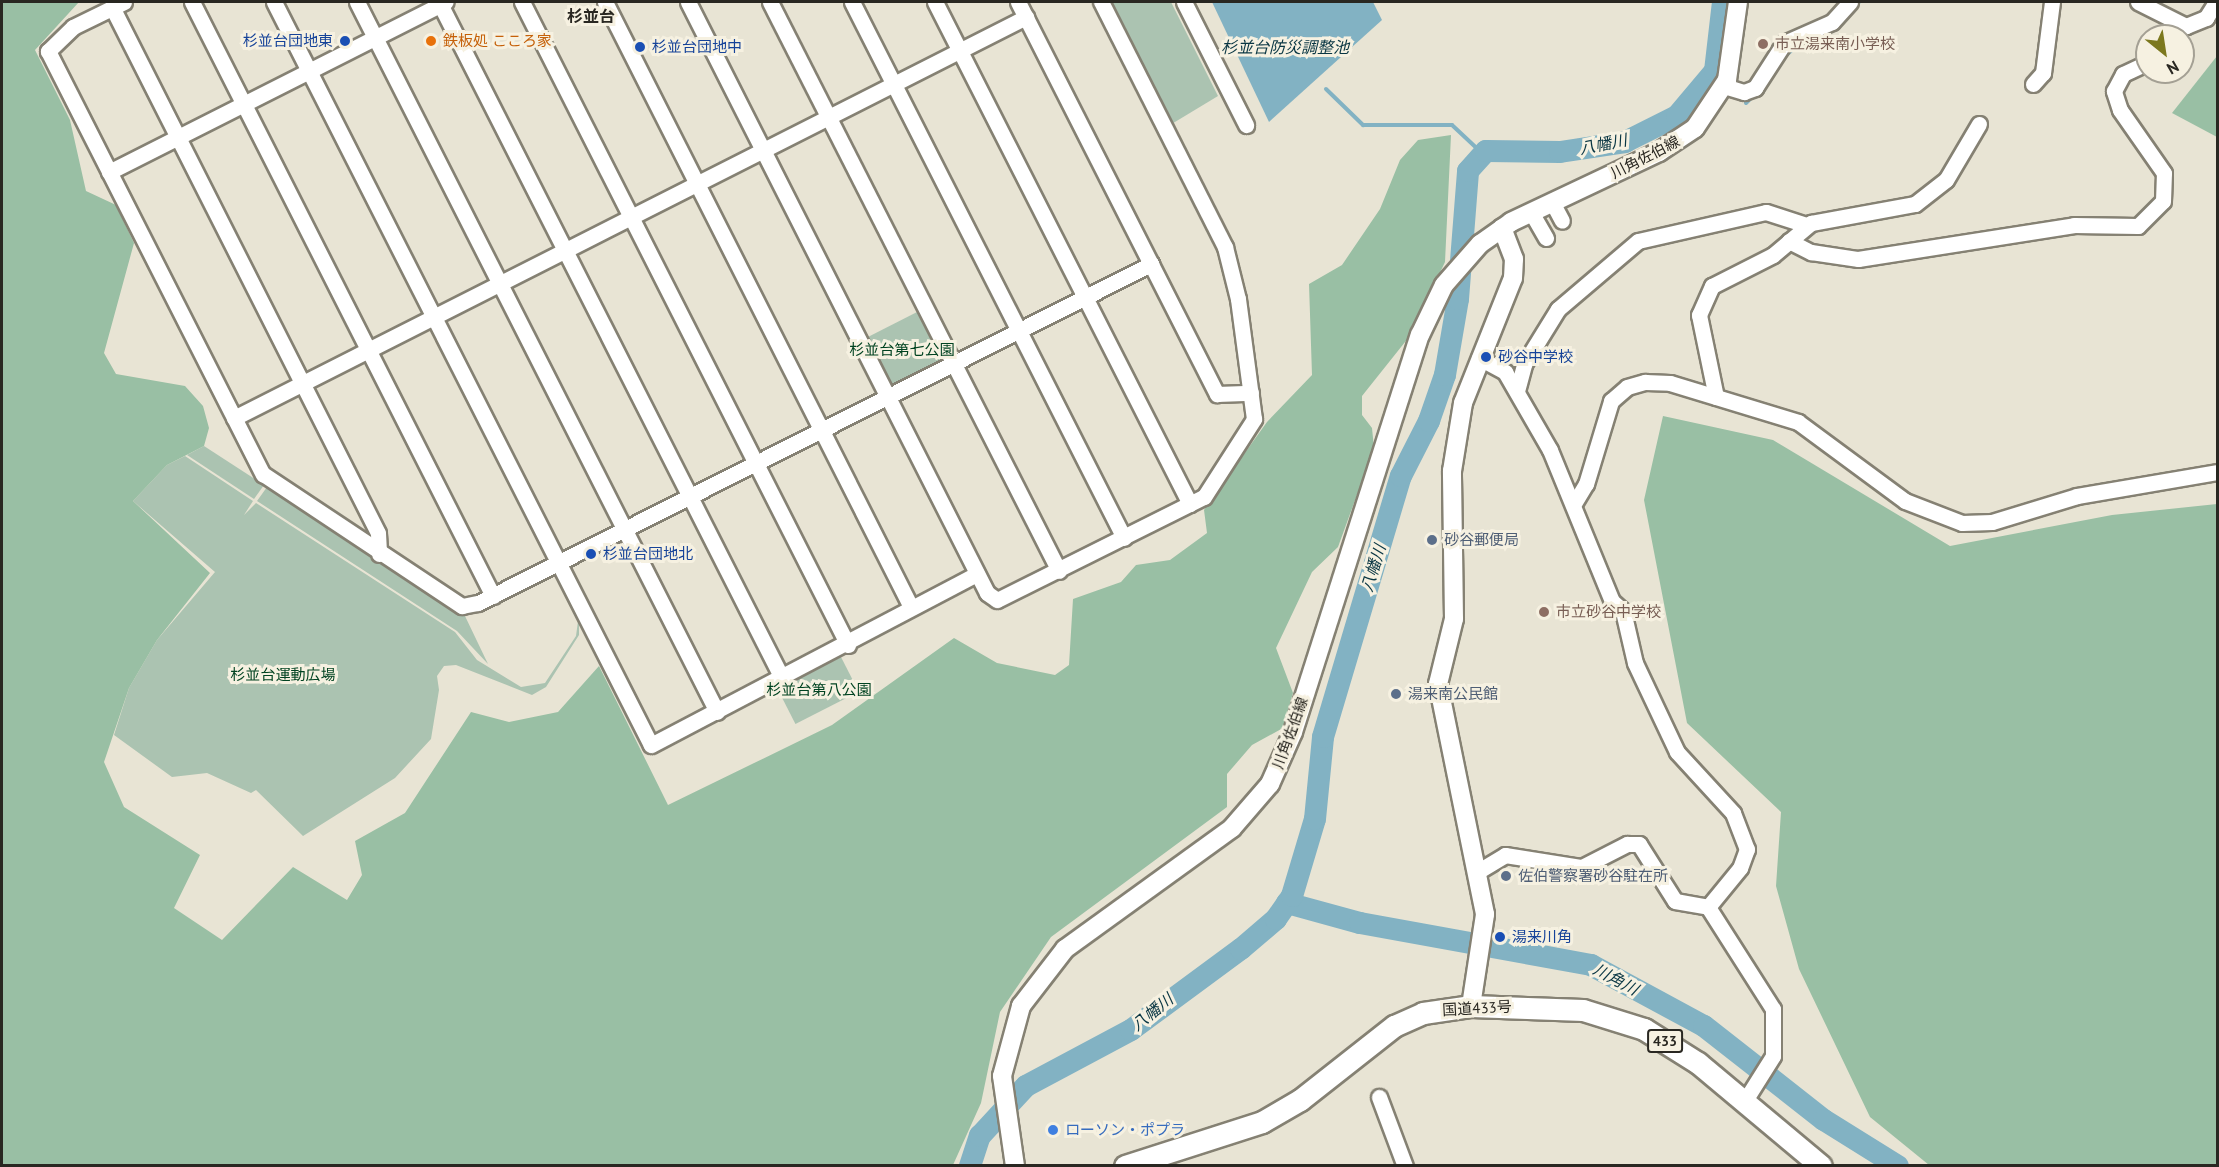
<!DOCTYPE html>
<meta charset="utf-8">
<style>
body{margin:0}
#map{position:relative;width:2219px;height:1167px;overflow:hidden;background:#e8e4d4;font-family:"PT Sans","Noto Sans JP",sans-serif}
div>[style]{position:absolute}
[style*='--x']{left:calc(var(--x)*1px);top:calc(var(--y)*1px);width:calc(var(--w)*1px);rotate:calc(var(--a)*1deg)}
.green>*{inset:0;background:#abc3b1;transform-origin:0 0}
.forest>*{inset:0;background:#99bfa4}
.water>*{inset:0;background:#82b2c3}
.stream>*{height:4px;margin:-2px;padding:0 2px;transform-origin:2px;border-radius:2px;background:#82b2c3}
.river>*{height:22px;margin:-11px;padding:0 11px;transform-origin:11px;border-radius:11px;background:#82b2c3}
.roads{filter:drop-shadow(2px 0 #858173) drop-shadow(-2px 0 #858173) drop-shadow(0 2px #858173) drop-shadow(0 -2px #858173)}
.minor>*{height:15px;margin:-7.5px;padding:0 7.5px;transform-origin:7.5px;border-radius:7.5px;background:#fff}
.major>*{height:18px;margin:-9px;padding:0 9px;transform-origin:9px;border-radius:9px;background:#fff}
.highway>*{height:21px;margin:-10.5px;padding:0 10.5px;transform-origin:10.5px;border-radius:10.5px;background:#fff}
.dots>*{width:16px;height:16px;translate:-50% -50%;box-sizing:border-box;border:3px solid #f6f1e1;border-radius:50%}
span{translate:-50% -50%;white-space:nowrap;text-align:center;line-height:1.15;-webkit-text-stroke:6px #f6f1e1;paint-order:stroke}
.shield-label span{padding:2px 4px;background:#f6f1e1;border:2px solid;border-radius:4px;-webkit-text-stroke-width:0}
.shield-label{font-size:14px;color:#292721;font-weight:700}
.transit-label{font-size:15px;color:#164399}
.right{translate:-100% -50%;text-align:right}
.left{translate:0 -50%;text-align:left}
.food-label{font-size:15px;color:#c56008}
.education-label{font-size:15px;color:#785e54}
.street-label{font-size:15px;color:#292721}
.park-label{font-size:15px;color:#004321}
.service-label{font-size:15px;color:#4e5e75}
.shop-label{font-size:15px;color:#366cbe}
.neighbourhood-label{font-size:16px;color:#292721;font-weight:700}
.water-label{font-size:16px;color:#093643;font-style:italic}
.frame{position:absolute;inset:0;border:3px solid #292721;pointer-events:none}
.north{position:absolute;left:2135px;top:24px;width:60px;height:60px;box-sizing:border-box;background:#f6f1e1;border:2px solid #a4a094;border-radius:50%;rotate:150deg;font-size:16px;font-weight:700;line-height:24px;text-align:center;color:#292721}
.north::after{content:'';display:block;margin:auto;width:21px;height:27px;background:#7c781e;clip-path:polygon(50% 0,100% 100%,50% 72%,0 100%)}
</style>
<div id="map">
<div class="green">
<i style="clip-path:polygon(1107px 2px,1171px 2px,1218px 96px,1170px 125px)"></i>
<i style="clip-path:polygon(921px 310px,942px 352px,939px 362px,895px 384px,885px 381px,864px 339px)"></i>
<i style="clip-path:polygon(204px 446px,264px 485px,254px 499px,187px 455px)"></i>
<i style="clip-path:polygon(185px 456px,253px 501px,244px 515px,256px 503px,455px 632px,477px 660px,521px 687px,545px 683px,576px 636px,579px 614px,579px 635px,546px 687px,532px 695px,456px 665px,444px 666px,437px 676px,439px 690px,431px 739px,395px 778px,303px 836px,256px 790px,251px 793px,207px 773px,172px 777px,114px 735px,129px 688px,157px 640px,215px 572px,133px 501px,167px 465px)"></i>
<i style="clip-path:polygon(267px 487px,465px 616px,488px 664px,457px 631px,257px 501px)"></i>
<i style="left:841px;top:657px;width:39px;height:71px;rotate:63deg"></i>
</div>
<div class="forest">
<i style="clip-path:polygon(2px 2px,79px 2px,35px 50px,70px 120px,86px 191px,116px 205px,134px 243px,104px 353px,116px 374px,185px 386px,203px 406px,209px 428px,204px 446px,167px 465px,133px 501px,210px 573px,157px 640px,129px 688px,104px 762px,124px 807px,200px 855px,174px 908px,222px 940px,293px 867px,347px 900px,362px 875px,355px 841px,405px 813px,471px 712px,509px 722px,558px 712px,599px 666px,668px 805px,832px 725px,954px 638px,997px 663px,1055px 675px,1069px 665px,1073px 599px,1121px 582px,1136px 565px,1170px 560px,1207px 533px,1204px 510px,1267px 422px,1312px 375px,1309px 284px,1342px 265px,1380px 209px,1400px 160px,1418px 140px,1451px 135px,1445px 262px,1409px 337px,1362px 396px,1362px 415px,1372px 428px,1374px 448px,1338px 547px,1312px 572px,1276px 648px,1293px 693px,1283px 728px,1252px 745px,1227px 774px,1227px 807px,1051px 937px,1000px 1012px,981px 1103px,953px 1165px,2px 1166px)"></i>
<i style="clip-path:polygon(2217px 56px,2217px 137px,2172px 113px)"></i>
<i style="clip-path:polygon(1663px 416px,1773px 440px,1950px 546px,2112px 515px,2217px 504px,2217px 1165px,1929px 1165px,1870px 1117px,1799px 969px,1776px 886px,1781px 812px,1687px 723px,1644px 500px)"></i>
</div>
<div class="water">
<i style="clip-path:polygon(1212px 2px,1373px 2px,1382px 20px,1269px 122px)"></i>
</div>
<div class="stream">
<i style="--x:1852;--y:10;--w:11;--a:-49"></i>
<i style="--x:1780;--y:61;--w:26;--a:-43"></i>
<i style="--x:1326;--y:89;--w:52;--a:44.2"></i>
<i style="--x:1363;--y:125;--w:89;--a:0"></i>
<i style="--x:1452;--y:125;--w:42;--a:43.1"></i>
<i style="--x:1746;--y:103;--w:11;--a:-45"></i>
</div>
<div class="river">
<i style="--x:1287;--y:903;--w:76;--a:15.3"></i>
<i style="--x:1360;--y:923;--w:235;--a:10.3"></i>
<i style="--x:1591;--y:965;--w:128;--a:28.4"></i>
<i style="--x:1704;--y:1026;--w:152;--a:38.1"></i>
<i style="--x:1824;--y:1120;--w:87;--a:31.9"></i>
<i style="--x:970;--y:1166;--w:32;--a:-72"></i>
<i style="--x:980;--y:1136;--w:68;--a:-47.4"></i>
<i style="--x:1026;--y:1086;--w:119;--a:-28.1"></i>
<i style="--x:1131;--y:1030;--w:137;--a:-36.4"></i>
<i style="--x:1241;--y:949;--w:46;--a:-40.6"></i>
<i style="--x:1276;--y:919;--w:28;--a:-55"></i>
<i style="--x:1292;--y:896;--w:80;--a:-73.4"></i>
<i style="--x:1315;--y:819;--w:82;--a:-84.4"></i>
<i style="--x:1323;--y:737;--w:272;--a:-73.4"></i>
<i style="--x:1401;--y:476;--w:62;--a:-63"></i>
<i style="--x:1429;--y:421;--w:49;--a:-70.8"></i>
<i style="--x:1445;--y:375;--w:77;--a:-80.3"></i>
<i style="--x:1458;--y:299;--w:128;--a:-85.5"></i>
<i style="--x:1468;--y:171;--w:27;--a:-48"></i>
<i style="--x:1486;--y:151;--w:74;--a:0.8"></i>
<i style="--x:1560;--y:152;--w:66;--a:-8.7"></i>
<i style="--x:1625;--y:142;--w:58;--a:-26.6"></i>
<i style="--x:1677;--y:116;--w:59;--a:-49.8"></i>
<i style="--x:1715;--y:71;--w:69;--a:-83.4"></i>
</div>
<div class="roads">
<div class="minor">
<i style="--x:124;--y:2;--w:57;--a:153.9"></i>
<i style="--x:73;--y:27;--w:35;--a:136"></i>
<i style="--x:48;--y:51;--w:475;--a:63.1"></i>
<i style="--x:263;--y:474;--w:239;--a:33.6"></i>
<i style="--x:462;--y:606;--w:16;--a:-11"></i>
<i style="--x:478;--y:603;--w:754;--a:-26.74"></i>
<i style="--x:192;--y:2;--w:666;--a:63.13"></i>
<i style="--x:274;--y:2;--w:833;--a:63.1"></i>
<i style="--x:651;--y:745;--w:368;--a:-27.7"></i>
<i style="--x:357;--y:2;--w:796;--a:63.11"></i>
<i style="--x:439;--y:2;--w:758;--a:63.1"></i>
<i style="--x:522;--y:2;--w:721;--a:63.12"></i>
<i style="--x:605;--y:2;--w:678;--a:63.17"></i>
<i style="--x:688;--y:2;--w:662;--a:63.16"></i>
<i style="--x:987;--y:593;--w:12;--a:35"></i>
<i style="--x:997;--y:600;--w:231;--a:-26.5"></i>
<i style="--x:1204;--y:497;--w:93;--a:-57.3"></i>
<i style="--x:1254;--y:419;--w:121;--a:-97.6"></i>
<i style="--x:1238;--y:299;--w:54;--a:-104"></i>
<i style="--x:1225;--y:247;--w:275;--a:-116.8"></i>
<i style="--x:770;--y:2;--w:638;--a:63.07"></i>
<i style="--x:852;--y:2;--w:601;--a:63.09"></i>
<i style="--x:935;--y:2;--w:563;--a:63.07"></i>
<i style="--x:1018;--y:2;--w:440;--a:63.1"></i>
<i style="--x:1217;--y:394;--w:34;--a:-2"></i>
<i style="--x:1184;--y:2;--w:138;--a:63.2"></i>
<i style="--x:2138;--y:2;--w:54;--a:26.6"></i>
<i style="--x:2186;--y:26;--w:22;--a:-22"></i>
<i style="--x:2206;--y:18;--w:19;--a:-58"></i>
<i style="--x:112;--y:7;--w:589;--a:63.17"></i>
<i style="--x:378;--y:533;--w:21;--a:87"></i>
<i style="--x:2033;--y:84;--w:15;--a:-48"></i>
<i style="--x:2043;--y:73;--w:72;--a:-82.8"></i>
<i style="--x:1724;--y:86;--w:21;--a:17"></i>
<i style="--x:1744;--y:92;--w:12;--a:-20"></i>
<i style="--x:1755;--y:88;--w:54;--a:-57.2"></i>
<i style="--x:1784;--y:43;--w:52;--a:-23.6"></i>
<i style="--x:1832;--y:22;--w:27;--a:-48"></i>
<i style="--x:109;--y:172;--w:377;--a:-26.8"></i>
<i style="--x:1552;--y:202;--w:21;--a:62"></i>
<i style="--x:1531;--y:212;--w:30;--a:60"></i>
<i style="--x:1789;--y:241;--w:25;--a:27"></i>
<i style="--x:1811;--y:252;--w:48;--a:8.5"></i>
<i style="--x:1858;--y:259;--w:219;--a:-8.9"></i>
<i style="--x:2074;--y:225;--w:64;--a:0.9"></i>
<i style="--x:2138;--y:226;--w:35;--a:-45"></i>
<i style="--x:2163;--y:201;--w:28;--a:-88"></i>
<i style="--x:2164;--y:173;--w:77;--a:-124.9"></i>
<i style="--x:2120;--y:110;--w:20;--a:-108"></i>
<i style="--x:2114;--y:91;--w:19;--a:-62"></i>
<i style="--x:2123;--y:74;--w:26;--a:-25"></i>
<i style="--x:1479;--y:358;--w:30;--a:28"></i>
<i style="--x:1505;--y:372;--w:90;--a:60"></i>
<i style="--x:1550;--y:450;--w:163;--a:67.7"></i>
<i style="--x:1612;--y:601;--w:15;--a:42"></i>
<i style="--x:1623;--y:611;--w:53;--a:77"></i>
<i style="--x:1635;--y:663;--w:98;--a:64.7"></i>
<i style="--x:1677;--y:752;--w:83;--a:47.4"></i>
<i style="--x:1733;--y:813;--w:39;--a:69"></i>
<i style="--x:1747;--y:849;--w:20;--a:110"></i>
<i style="--x:1740;--y:868;--w:50;--a:129.4"></i>
<i style="--x:1708;--y:907;--w:121;--a:57.5"></i>
<i style="--x:1773;--y:1009;--w:47;--a:90"></i>
<i style="--x:1773;--y:1056;--w:54;--a:122.2"></i>
<i style="--x:1517;--y:391;--w:28;--a:-75"></i>
<i style="--x:1524;--y:364;--w:65;--a:-58.3"></i>
<i style="--x:1558;--y:309;--w:105;--a:-40.4"></i>
<i style="--x:1638;--y:241;--w:131;--a:-12.8"></i>
<i style="--x:1766;--y:212;--w:42;--a:18"></i>
<i style="--x:1716;--y:397;--w:84;--a:-101.7"></i>
<i style="--x:1699;--y:315;--w:32;--a:-66"></i>
<i style="--x:1712;--y:286;--w:68;--a:-26.9"></i>
<i style="--x:1773;--y:255;--w:50;--a:-40.1"></i>
<i style="--x:1811;--y:223;--w:106;--a:-10.4"></i>
<i style="--x:1915;--y:204;--w:39;--a:-38"></i>
<i style="--x:1946;--y:180;--w:65;--a:-59.5"></i>
<i style="--x:234;--y:418;--w:888;--a:-26.85"></i>
<i style="--x:1575;--y:502;--w:21;--a:-59"></i>
<i style="--x:1586;--y:484;--w:87;--a:-73.2"></i>
<i style="--x:1611;--y:401;--w:21;--a:-41"></i>
<i style="--x:1627;--y:387;--w:19;--a:-16"></i>
<i style="--x:1645;--y:382;--w:25;--a:2"></i>
<i style="--x:1670;--y:383;--w:134;--a:16.9"></i>
<i style="--x:1798;--y:422;--w:133;--a:36.4"></i>
<i style="--x:1905;--y:501;--w:61;--a:21.1"></i>
<i style="--x:1962;--y:523;--w:30;--a:-2"></i>
<i style="--x:1992;--y:522;--w:89;--a:-17"></i>
<i style="--x:2077;--y:496;--w:143;--a:-9.7"></i>
<i style="--x:1477;--y:872;--w:33;--a:-31"></i>
<i style="--x:1505;--y:855;--w:78;--a:8.9"></i>
<i style="--x:1582;--y:867;--w:51;--a:-27.1"></i>
<i style="--x:1627;--y:844;--w:12;--a:0"></i>
<i style="--x:1639;--y:844;--w:67;--a:57.7"></i>
<i style="--x:1675;--y:901;--w:34;--a:10"></i>
<i style="--x:1379;--y:1097;--w:74;--a:69.4"></i>
</div>
<div class="major">
<i style="--x:1471;--y:1006;--w:93;--a:-81.3"></i>
<i style="--x:1485;--y:914;--w:235;--a:-101.5"></i>
<i style="--x:1438;--y:684;--w:67;--a:-76.2"></i>
<i style="--x:1454;--y:619;--w:148;--a:-90.8"></i>
<i style="--x:1452;--y:471;--w:69;--a:-80.8"></i>
<i style="--x:1463;--y:403;--w:135;--a:-68.2"></i>
<i style="--x:1513;--y:278;--w:19;--a:-87"></i>
<i style="--x:1514;--y:259;--w:33;--a:-111"></i>
<i style="--x:1015;--y:1166;--w:91;--a:-98.2"></i>
<i style="--x:1002;--y:1076;--w:73;--a:-74.8"></i>
<i style="--x:1021;--y:1006;--w:72;--a:-52.3"></i>
<i style="--x:1065;--y:949;--w:206;--a:-35.9"></i>
<i style="--x:1232;--y:828;--w:58;--a:-49.2"></i>
<i style="--x:1270;--y:784;--w:57;--a:-66.1"></i>
<i style="--x:1293;--y:732;--w:417;--a:-72.3"></i>
<i style="--x:1420;--y:335;--w:55;--a:-64.4"></i>
<i style="--x:1444;--y:285;--w:55;--a:-48.7"></i>
<i style="--x:1480;--y:244;--w:38;--a:-35"></i>
<i style="--x:1511;--y:222;--w:164;--a:-25.3"></i>
<i style="--x:1659;--y:152;--w:43;--a:-33.7"></i>
<i style="--x:1695;--y:128;--w:58;--a:-56.3"></i>
<i style="--x:1727;--y:80;--w:79;--a:-82"></i>
</div>
<div class="highway">
<i style="--x:1125;--y:1166;--w:144;--a:-17.8"></i>
<i style="--x:1262;--y:1122;--w:44;--a:-30.1"></i>
<i style="--x:1300;--y:1100;--w:120;--a:-38.2"></i>
<i style="--x:1394;--y:1026;--w:32;--a:-24"></i>
<i style="--x:1423;--y:1013;--w:49;--a:-8.3"></i>
<i style="--x:1471;--y:1006;--w:112;--a:2"></i>
<i style="--x:1583;--y:1010;--w:64;--a:17.3"></i>
<i style="--x:1644;--y:1029;--w:64;--a:32.2"></i>
<i style="--x:1698;--y:1063;--w:160;--a:39.9"></i>
</div>
</div>
<div class="dots">
<i style="left:345px;top:41px;background:#1a4fb4"></i>
<i style="left:431px;top:41px;background:#e8710a"></i>
<i style="left:1763px;top:44px;background:#8d6e63"></i>
<i style="left:640px;top:47px;background:#1a4fb4"></i>
<i style="left:1486px;top:357px;background:#1a4fb4"></i>
<i style="left:1432px;top:540px;background:#5c6f8a"></i>
<i style="left:591px;top:554px;background:#1a4fb4"></i>
<i style="left:1544px;top:612px;background:#8d6e63"></i>
<i style="left:1396px;top:694px;background:#5c6f8a"></i>
<i style="left:1506px;top:876px;background:#5c6f8a"></i>
<i style="left:1500px;top:937px;background:#1a4fb4"></i>
<i style="left:1053px;top:1130px;background:#3f7fe0"></i>
</div>
<div class="shield-label">
<span style="left:1665px;top:1041px">433</span>
</div>
<div class="transit-label">
<span class="right" style="left:333px;top:41px">杉並台団地東</span>
<span class="left" style="left:652px;top:47px">杉並台団地中</span>
<span class="left" style="left:1498px;top:357px">砂谷中学校</span>
<span class="left" style="left:603px;top:554px">杉並台団地北</span>
<span class="left" style="left:1512px;top:937px">湯来川角</span>
</div>
<div class="food-label">
<span class="left" style="left:443px;top:41px">鉄板処 こころ家</span>
</div>
<div class="education-label">
<span class="left" style="left:1775px;top:44px">市立湯来南小学校</span>
<span class="left" style="left:1556px;top:612px">市立砂谷中学校</span>
</div>
<div class="street-label">
<span style="left:1645px;top:157px;rotate:-27deg">川角佐伯線</span>
<span style="left:1290px;top:733px;rotate:-70deg">川角佐伯線</span>
<span style="left:1477px;top:1008px;rotate:-3deg">国道433号</span>
</div>
<div class="park-label">
<span style="left:902px;top:350px">杉並台第七公園</span>
<span style="left:283px;top:675px">杉並台運動広場</span>
<span style="left:819px;top:690px">杉並台第八公園</span>
</div>
<div class="service-label">
<span class="left" style="left:1444px;top:540px">砂谷郵便局</span>
<span class="left" style="left:1408px;top:694px">湯来南公民館</span>
<span class="left" style="left:1518px;top:876px">佐伯警察署砂谷駐在所</span>
</div>
<div class="shop-label">
<span class="left" style="left:1065px;top:1130px">ローソン・ポプラ</span>
</div>
<div class="neighbourhood-label">
<span style="left:591px;top:16px">杉並台</span>
</div>
<div class="water-label">
<span style="left:1285px;top:47px">杉並台防災調整池</span>
<span style="left:1603px;top:144px;rotate:-11deg">八幡川</span>
<span style="left:1373px;top:568px;rotate:-73deg">八幡川</span>
<span style="left:1616px;top:979px;rotate:28deg">川角川</span>
<span style="left:1152px;top:1012px;rotate:-39deg">八幡川</span>
</div>
<div class="frame"></div>
<div class="north">N</div>
</div>
